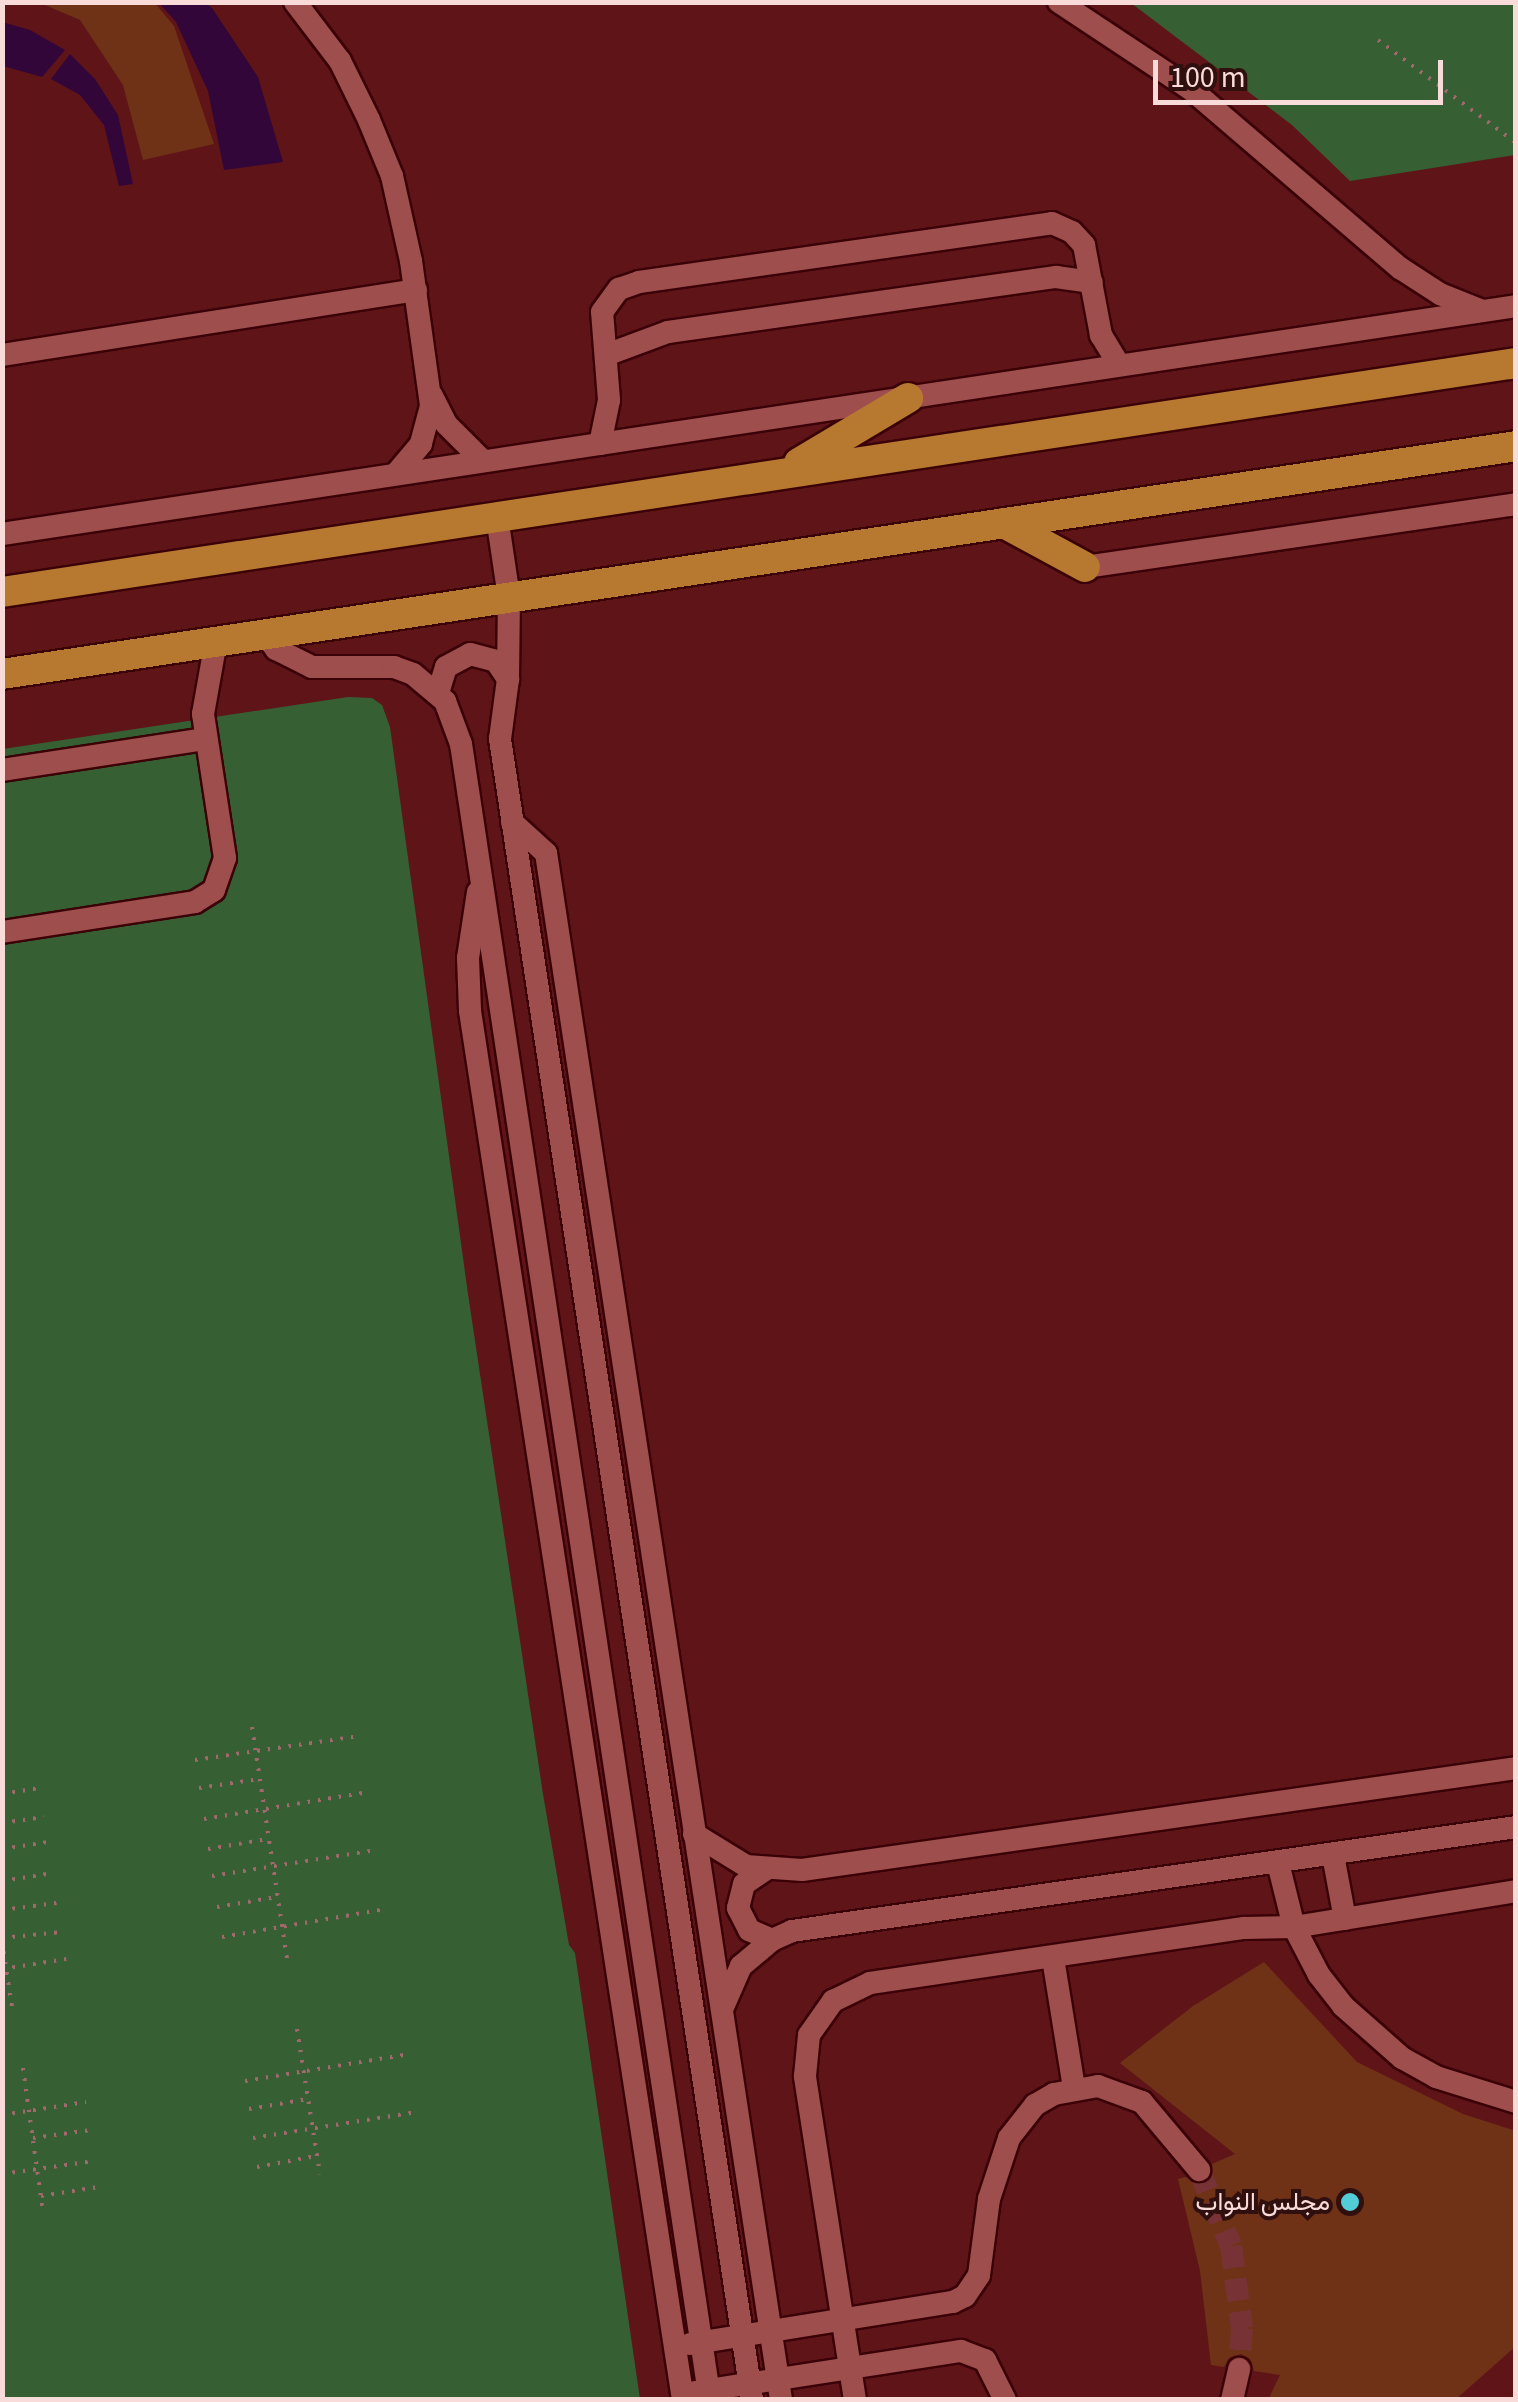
<!DOCTYPE html>
<meta charset="utf-8">
<style>
body{margin:0}
#map{position:relative;width:1518px;height:2402px;overflow:hidden;background:#5f1418;font-family:"Source Sans 3",Vazirmatn,sans-serif}
div>[style]{position:absolute}
[style*='--x']{left:calc(var(--x)*1px);top:calc(var(--y)*1px);width:calc(var(--w)*1px);rotate:calc(var(--a)*1deg)}
.green>*{inset:0;background:#366033}
.water>*{inset:0;background:#320638}
.building>*{inset:0;background:#703216}
.minor-tunnel>*{height:22px;margin-top:-11px;transform-origin:0;background:repeating-linear-gradient(90deg,#763235 0 22px,transparent 0 33px)}
.path>*{height:4px;margin-top:-2px;transform-origin:0;background:repeating-linear-gradient(90deg,#a1696b 0 2.5px,transparent 0 10.5px)}
.roads{filter:drop-shadow(2px 0 #3a0207) drop-shadow(-2px 0 #3a0207) drop-shadow(0 2px #3a0207) drop-shadow(0 -2px #3a0207)}
.minor>*{height:22px;margin:-11px;padding:0 11px;transform-origin:11px;border-radius:11px;background:#9e4e4c}
.major>*{height:30px;margin:-15px;padding:0 15px;transform-origin:15px;border-radius:15px;background:#b7792f}
.dots>*{width:28px;height:28px;translate:-50% -50%;box-sizing:border-box;border:5px solid #300f0f;border-radius:50%}
span{translate:-50% -50%;white-space:nowrap;text-align:center;line-height:1.15;-webkit-text-stroke:8px #300f0f;paint-order:stroke}
.poi-label{font-size:25px;color:#f9dcda}
.right{translate:-100% -50%;text-align:right}
.frame{position:absolute;inset:0;border:5px solid #f9dcda;pointer-events:none}
.scale{position:absolute;left:1153px;top:60px;width:290px;height:45px;box-sizing:border-box;border:5px solid #f9dcda;border-top:0;padding-left:12px;font-size:30px;line-height:35px;white-space:nowrap;color:#f9dcda;-webkit-text-stroke:8px #300f0f;paint-order:stroke}
</style>
<div id="map">
<div class="green">
<i style="clip-path:polygon(1131px 3px,1515px 3px,1515px 155px,1350px 181px,1292px 125px)"></i>
<i style="clip-path:polygon(348px 697px,372px 698px,382px 705px,390px 727px,468px 1294px,543px 1794px,569px 1945px,575px 1953px,640px 2399px,3px 2400px,3px 749px)"></i>
</div>
<div class="water">
<i style="clip-path:polygon(159px 3px,206px 3px,212px 8px,258px 77px,283px 162px,224px 170px,208px 91px,176px 22px)"></i>
<i style="clip-path:polygon(2px 22px,30px 30px,65px 50px,42px 77px,3px 66px)"></i>
<i style="clip-path:polygon(70px 54px,95px 79px,118px 115px,133px 184px,119px 186px,104px 125px,80px 95px,51px 79px)"></i>
</div>
<div class="building">
<i style="clip-path:polygon(38px 2px,154px 2px,174px 26px,214px 144px,143px 160px,123px 85px,80px 20px)"></i>
<i style="clip-path:polygon(1264px 1962px,1357px 2062px,1463px 2114px,1516px 2131px,1516px 2346px,1455px 2400px,1268px 2400px,1280px 2375px,1254px 2371px,1250px 2359px,1241px 2354px,1229px 2358px,1224px 2367px,1211px 2365px,1200px 2271px,1178px 2179px,1185px 2177px,1203px 2184px,1213px 2176px,1212px 2164px,1235px 2154px,1120px 2063px,1193px 2006px)"></i>
</div>
<div class="minor-tunnel">
<i style="--x:1199;--y:2170;--w:82;--a:67.2"></i>
<i style="--x:1231;--y:2246;--w:83;--a:82.4"></i>
<i style="--x:1242;--y:2328;--w:41;--a:94.2"></i>
</div>
<div class="path">
<i style="--x:1378;--y:40;--w:172;--a:36.7"></i>
<i style="--x:252;--y:1727;--w:241;--a:81.4"></i>
<i style="--x:195;--y:1760;--w:167;--a:-8.3"></i>
<i style="--x:199;--y:1788;--w:61;--a:-8.5"></i>
<i style="--x:2;--y:1794;--w:38;--a:-9"></i>
<i style="--x:204;--y:1819;--w:167;--a:-9.3"></i>
<i style="--x:2;--y:1823;--w:42;--a:-8.1"></i>
<i style="--x:2;--y:1849;--w:47;--a:-8.7"></i>
<i style="--x:208;--y:1849;--w:61;--a:-9.5"></i>
<i style="--x:212;--y:1876;--w:167;--a:-9"></i>
<i style="--x:2;--y:1881;--w:52;--a:-8.9"></i>
<i style="--x:217;--y:1907;--w:61;--a:-9.5"></i>
<i style="--x:2;--y:1910;--w:55;--a:-7.3"></i>
<i style="--x:222;--y:1937;--w:166;--a:-9.7"></i>
<i style="--x:2;--y:1938;--w:60;--a:-5.7"></i>
<i style="--x:2;--y:1941;--w:67;--a:81.4"></i>
<i style="--x:2;--y:1969;--w:65;--a:-8.9"></i>
<i style="--x:297;--y:2029;--w:147;--a:81"></i>
<i style="--x:23;--y:2068;--w:146;--a:82.1"></i>
<i style="--x:245;--y:2081;--w:167;--a:-9.3"></i>
<i style="--x:249;--y:2109;--w:60;--a:-9.6"></i>
<i style="--x:2;--y:2115;--w:85;--a:-8.8"></i>
<i style="--x:33;--y:2138;--w:58;--a:-8"></i>
<i style="--x:253;--y:2138;--w:166;--a:-9"></i>
<i style="--x:257;--y:2167;--w:60;--a:-10.6"></i>
<i style="--x:2;--y:2174;--w:93;--a:-8"></i>
<i style="--x:41;--y:2196;--w:58;--a:-9"></i>
</div>
<div class="roads">
<div class="minor">
<i style="--x:295;--y:2;--w:74;--a:52.7"></i>
<i style="--x:340;--y:61;--w:66;--a:63.8"></i>
<i style="--x:369;--y:120;--w:61;--a:67.7"></i>
<i style="--x:392;--y:176;--w:87;--a:77.4"></i>
<i style="--x:411;--y:261;--w:146;--a:82.1"></i>
<i style="--x:431;--y:406;--w:39;--a:105"></i>
<i style="--x:421;--y:444;--w:39;--a:130"></i>
<i style="--x:1059;--y:2;--w:159;--a:33.5"></i>
<i style="--x:1192;--y:90;--w:274;--a:40.6"></i>
<i style="--x:1400;--y:268;--w:48;--a:33"></i>
<i style="--x:1440;--y:294;--w:43;--a:21.8"></i>
<i style="--x:2;--y:355;--w:419;--a:-8.9"></i>
<i style="--x:606;--y:355;--w:66;--a:-20.4"></i>
<i style="--x:668;--y:332;--w:392;--a:-8.1"></i>
<i style="--x:1056;--y:277;--w:36;--a:8"></i>
<i style="--x:432;--y:396;--w:31;--a:63"></i>
<i style="--x:446;--y:424;--w:52;--a:45"></i>
<i style="--x:600;--y:444;--w:45;--a:-78.4"></i>
<i style="--x:609;--y:400;--w:88;--a:-94.5"></i>
<i style="--x:602;--y:312;--w:29;--a:-54"></i>
<i style="--x:619;--y:289;--w:21;--a:-19"></i>
<i style="--x:639;--y:282;--w:417;--a:-8.1"></i>
<i style="--x:1052;--y:223;--w:22;--a:24"></i>
<i style="--x:1072;--y:232;--w:18;--a:47"></i>
<i style="--x:1084;--y:245;--w:92;--a:79.3"></i>
<i style="--x:1101;--y:335;--w:35;--a:59"></i>
<i style="--x:497;--y:517;--w:81;--a:81.5"></i>
<i style="--x:509;--y:597;--w:82;--a:90.7"></i>
<i style="--x:508;--y:679;--w:61;--a:97.6"></i>
<i style="--x:500;--y:739;--w:1680;--a:81.37"></i>
<i style="--x:2;--y:534;--w:1531;--a:-8.56"></i>
<i style="--x:1085;--y:567;--w:436;--a:-8.3"></i>
<i style="--x:265;--y:634;--w:19;--a:54"></i>
<i style="--x:276;--y:649;--w:40;--a:26.6"></i>
<i style="--x:312;--y:667;--w:82;--a:0"></i>
<i style="--x:394;--y:667;--w:20;--a:20"></i>
<i style="--x:413;--y:674;--w:42;--a:40.2"></i>
<i style="--x:445;--y:701;--w:46;--a:69.6"></i>
<i style="--x:461;--y:744;--w:1675;--a:81.45"></i>
<i style="--x:438;--y:693;--w:27;--a:-73"></i>
<i style="--x:446;--y:667;--w:27;--a:-28"></i>
<i style="--x:470;--y:654;--w:27;--a:15"></i>
<i style="--x:496;--y:661;--w:22;--a:56"></i>
<i style="--x:2;--y:770;--w:205;--a:-8.7"></i>
<i style="--x:512;--y:822;--w:46;--a:42.4"></i>
<i style="--x:546;--y:853;--w:1565;--a:81.36"></i>
<i style="--x:478;--y:892;--w:67;--a:98.6"></i>
<i style="--x:468;--y:958;--w:53;--a:87.8"></i>
<i style="--x:470;--y:1011;--w:1405;--a:81.28"></i>
<i style="--x:2;--y:932;--w:195;--a:-8.8"></i>
<i style="--x:195;--y:902;--w:22;--a:-32"></i>
<i style="--x:214;--y:890;--w:34;--a:-71"></i>
<i style="--x:225;--y:858;--w:146;--a:-98.7"></i>
<i style="--x:203;--y:714;--w:74;--a:-79.9"></i>
<i style="--x:694;--y:1834;--w:61;--a:31.6"></i>
<i style="--x:746;--y:1866;--w:56;--a:4.1"></i>
<i style="--x:802;--y:1870;--w:721;--a:-8.13"></i>
<i style="--x:1333;--y:1855;--w:65;--a:79.4"></i>
<i style="--x:1278;--y:1863;--w:66;--a:76"></i>
<i style="--x:1294;--y:1927;--w:54;--a:62.5"></i>
<i style="--x:1319;--y:1975;--w:39;--a:52"></i>
<i style="--x:1343;--y:2006;--w:79;--a:41.4"></i>
<i style="--x:1402;--y:2058;--w:39;--a:29"></i>
<i style="--x:1436;--y:2077;--w:84;--a:17.4"></i>
<i style="--x:765;--y:1870;--w:25;--a:146"></i>
<i style="--x:744;--y:1884;--w:25;--a:104"></i>
<i style="--x:738;--y:1908;--w:25;--a:63"></i>
<i style="--x:749;--y:1930;--w:25;--a:23"></i>
<i style="--x:1053;--y:1958;--w:131;--a:80.8"></i>
<i style="--x:723;--y:2007;--w:45;--a:-66.3"></i>
<i style="--x:741;--y:1966;--w:40;--a:-40"></i>
<i style="--x:772;--y:1940;--w:22;--a:-24"></i>
<i style="--x:792;--y:1931;--w:731;--a:-8.17"></i>
<i style="--x:690;--y:2344;--w:266;--a:-9.1"></i>
<i style="--x:953;--y:2302;--w:13;--a:-27"></i>
<i style="--x:965;--y:2296;--w:25;--a:-56"></i>
<i style="--x:979;--y:2275;--w:77;--a:-82.5"></i>
<i style="--x:989;--y:2199;--w:64;--a:-71.8"></i>
<i style="--x:1009;--y:2138;--w:42;--a:-51.8"></i>
<i style="--x:1035;--y:2105;--w:22;--a:-30"></i>
<i style="--x:1054;--y:2094;--w:45;--a:-10.3"></i>
<i style="--x:1098;--y:2086;--w:47;--a:20"></i>
<i style="--x:1142;--y:2102;--w:89;--a:50"></i>
<i style="--x:695;--y:2392;--w:269;--a:-8.8"></i>
<i style="--x:961;--y:2351;--w:26;--a:21"></i>
<i style="--x:985;--y:2360;--w:45;--a:63.4"></i>
<i style="--x:855;--y:2400;--w:328;--a:-98.8"></i>
<i style="--x:805;--y:2076;--w:41;--a:-84.4"></i>
<i style="--x:809;--y:2035;--w:42;--a:-54.8"></i>
<i style="--x:833;--y:2001;--w:41;--a:-25.9"></i>
<i style="--x:870;--y:1983;--w:378;--a:-8.4"></i>
<i style="--x:1244;--y:1928;--w:50;--a:-1.1"></i>
<i style="--x:1294;--y:1927;--w:225;--a:-9.2"></i>
<i style="--x:1232;--y:2400;--w:32;--a:-77"></i>
</div>
<div class="major">
<i style="--x:799;--y:463;--w:127;--a:-30.8"></i>
<i style="--x:1004;--y:523;--w:92;--a:28.5"></i>
<i style="--x:2;--y:592;--w:1531;--a:-8.6"></i>
<i style="--x:2;--y:674;--w:1531;--a:-8.56"></i>
</div>
</div>
<div class="dots">
<i style="left:1350px;top:2202px;background:#52ccd6"></i>
</div>
<div class="poi-label">
<span class="right" style="left:1330px;top:2202px">مجلس النواب</span>
</div>
<div class="frame"></div>
<div class="scale">100 m</div>
</div>
